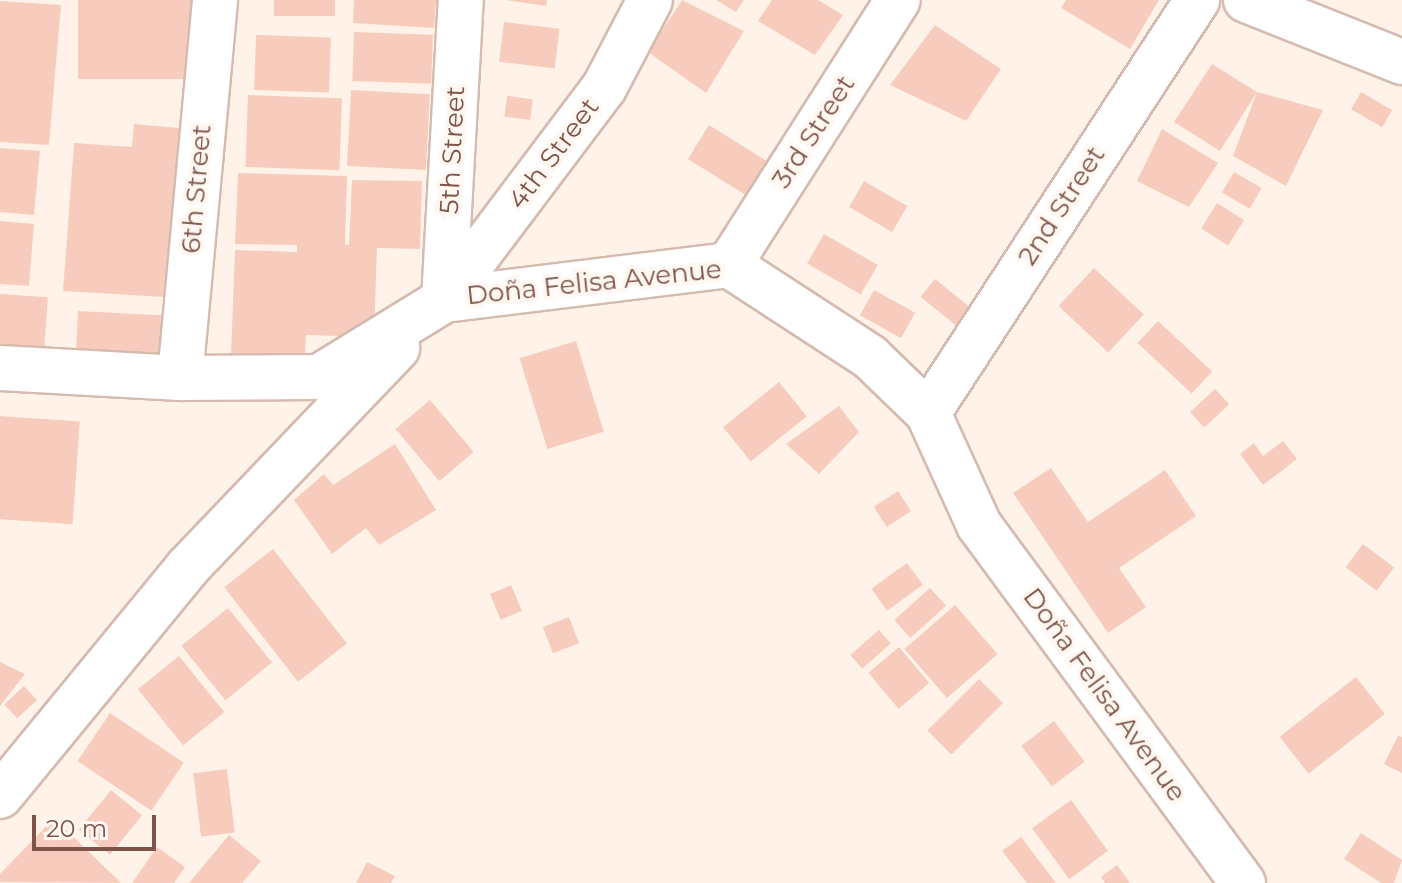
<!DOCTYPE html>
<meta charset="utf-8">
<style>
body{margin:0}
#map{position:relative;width:1402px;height:883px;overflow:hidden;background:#fff3e9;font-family:Montserrat,sans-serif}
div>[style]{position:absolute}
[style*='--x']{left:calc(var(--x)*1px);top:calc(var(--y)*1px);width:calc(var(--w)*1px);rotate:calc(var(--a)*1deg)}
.building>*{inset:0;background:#f8ccbd;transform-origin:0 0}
.roads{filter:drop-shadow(2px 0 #d5baaf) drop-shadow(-2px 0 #d5baaf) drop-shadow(0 2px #d5baaf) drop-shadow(0 -2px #d5baaf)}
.street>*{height:44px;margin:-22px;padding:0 22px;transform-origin:22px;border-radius:22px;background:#fff}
.secondary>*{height:44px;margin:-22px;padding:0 22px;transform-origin:22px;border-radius:22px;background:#fff}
span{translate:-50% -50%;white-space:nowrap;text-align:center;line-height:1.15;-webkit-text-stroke:8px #fff8f2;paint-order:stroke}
.street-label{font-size:26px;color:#7e5348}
.scale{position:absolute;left:32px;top:815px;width:124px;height:36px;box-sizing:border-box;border:4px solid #7e5348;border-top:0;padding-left:10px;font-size:24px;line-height:28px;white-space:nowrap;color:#7e5348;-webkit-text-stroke:6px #fff8f2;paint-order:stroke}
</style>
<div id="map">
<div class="building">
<i style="left:78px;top:0;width:119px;height:79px"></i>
<i style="left:274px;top:0;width:61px;height:16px"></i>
<i style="clip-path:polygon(354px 0,436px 0,434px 28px,353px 23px)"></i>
<i style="clip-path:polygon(506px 0,547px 0,546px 6px)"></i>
<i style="clip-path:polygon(682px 0,744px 31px,706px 93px,648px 52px)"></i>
<i style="clip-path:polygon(716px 0,744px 0,736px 12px)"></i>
<i style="clip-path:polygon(772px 0,818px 0,843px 15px,815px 55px,758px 21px)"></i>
<i style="clip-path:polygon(1066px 0,1159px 0,1130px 49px,1061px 8px)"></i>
<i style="clip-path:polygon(0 1px,61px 5px,49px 145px,0 142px)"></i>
<i style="left:504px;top:22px;width:56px;height:40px;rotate:7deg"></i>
<i style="clip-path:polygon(935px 25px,1001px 69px,966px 121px,890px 85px)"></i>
<i style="left:354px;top:32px;width:79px;height:49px;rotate:2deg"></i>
<i style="left:256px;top:35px;width:75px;height:55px;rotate:2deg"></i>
<i style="clip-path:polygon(1212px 64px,1257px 92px,1323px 110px,1286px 186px,1233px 156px,1257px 92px,1220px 151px,1174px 122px)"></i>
<i style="left:351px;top:90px;width:79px;height:76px;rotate:3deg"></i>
<i style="left:1361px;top:92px;width:36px;height:20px;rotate:30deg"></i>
<i style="left:248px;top:95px;width:94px;height:72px;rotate:2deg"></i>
<i style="left:507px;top:96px;width:26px;height:21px;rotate:7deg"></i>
<i style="clip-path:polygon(134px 124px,179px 128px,164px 297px,63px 291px,74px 143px,132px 147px)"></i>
<i style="left:709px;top:125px;width:72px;height:40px;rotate:32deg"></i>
<i style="clip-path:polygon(1162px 129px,1218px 163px,1189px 207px,1137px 181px)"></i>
<i style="clip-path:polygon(0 148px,40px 151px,34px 215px,0 212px)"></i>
<i style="left:1234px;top:172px;width:32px;height:24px;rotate:30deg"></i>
<i style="clip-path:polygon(238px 173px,347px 176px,345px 245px,349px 245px,352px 180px,422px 181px,420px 249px,377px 248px,374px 337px,306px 335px,305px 356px,231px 354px,235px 250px,297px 252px,297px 245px,235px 244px)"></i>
<i style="left:864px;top:181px;width:50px;height:30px;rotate:30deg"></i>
<i style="left:1217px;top:203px;width:32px;height:30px;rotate:32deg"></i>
<i style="clip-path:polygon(0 221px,34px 224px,29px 286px,0 284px)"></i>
<i style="left:824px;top:234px;width:62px;height:34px;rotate:30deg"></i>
<i style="left:1094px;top:268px;width:68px;height:52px;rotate:43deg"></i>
<i style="left:935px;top:279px;width:58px;height:23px;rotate:39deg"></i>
<i style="left:874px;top:290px;width:47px;height:29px;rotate:29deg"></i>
<i style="left:0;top:294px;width:48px;height:66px;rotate:4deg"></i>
<i style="left:78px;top:311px;width:88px;height:52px;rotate:3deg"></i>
<i style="left:1158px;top:321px;width:74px;height:30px;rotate:43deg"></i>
<i style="left:576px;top:341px;width:95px;height:59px;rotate:73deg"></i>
<i style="left:779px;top:382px;width:44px;height:72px;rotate:51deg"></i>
<i style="left:1215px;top:389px;width:21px;height:34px;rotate:47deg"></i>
<i style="left:430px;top:400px;width:68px;height:45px;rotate:50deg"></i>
<i style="clip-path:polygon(839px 406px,859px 432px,819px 474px,786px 444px)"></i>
<i style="left:0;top:416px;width:80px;height:103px;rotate:4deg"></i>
<i style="clip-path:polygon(1283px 441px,1297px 459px,1263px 485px,1240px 454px,1254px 443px,1263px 456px)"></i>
<i style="clip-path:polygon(395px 444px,436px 510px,379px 545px,366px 528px,332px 554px,294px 500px,324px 474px,333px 485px)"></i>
<i style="clip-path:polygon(1051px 468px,1088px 522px,1165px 470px,1196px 516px,1119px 568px,1146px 607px,1108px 633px,1013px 493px)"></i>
<i style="left:898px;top:491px;width:24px;height:29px;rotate:57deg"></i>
<i style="left:1363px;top:544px;width:39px;height:29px;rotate:37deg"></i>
<i style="left:273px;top:549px;width:120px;height:62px;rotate:52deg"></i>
<i style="left:907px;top:563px;width:27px;height:44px;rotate:54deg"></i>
<i style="left:511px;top:585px;width:28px;height:23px;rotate:67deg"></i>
<i style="left:930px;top:588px;width:24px;height:48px;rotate:48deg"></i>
<i style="left:955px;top:605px;width:65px;height:67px;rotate:49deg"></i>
<i style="left:228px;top:608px;width:70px;height:60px;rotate:51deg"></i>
<i style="left:569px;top:617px;width:28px;height:28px;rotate:69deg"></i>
<i style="left:879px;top:630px;width:18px;height:38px;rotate:49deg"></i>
<i style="left:899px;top:647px;width:47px;height:40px;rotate:50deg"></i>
<i style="left:179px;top:656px;width:72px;height:53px;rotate:51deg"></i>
<i style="clip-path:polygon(0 662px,25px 674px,0 706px)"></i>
<i style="left:1356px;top:677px;width:47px;height:97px;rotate:52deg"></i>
<i style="left:979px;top:679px;width:34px;height:73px;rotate:45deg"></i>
<i style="left:24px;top:686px;width:19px;height:27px;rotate:47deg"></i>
<i style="left:110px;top:713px;width:89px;height:58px;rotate:34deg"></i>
<i style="left:1054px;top:721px;width:51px;height:41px;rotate:53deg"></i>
<i style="clip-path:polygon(1398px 736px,1402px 737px,1402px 773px,1384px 764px)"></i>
<i style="left:227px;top:769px;width:64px;height:34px;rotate:83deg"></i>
<i style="left:111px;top:790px;width:40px;height:51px;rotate:39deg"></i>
<i style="left:1071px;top:800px;width:63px;height:48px;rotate:54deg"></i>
<i style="clip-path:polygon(54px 818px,121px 883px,0 882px,0 874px)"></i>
<i style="clip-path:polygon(1361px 833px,1402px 860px,1394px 883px,1381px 883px,1344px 859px)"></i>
<i style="clip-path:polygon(229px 835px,261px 861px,242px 883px,189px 883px)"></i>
<i style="clip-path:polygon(1021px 837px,1056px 883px,1027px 883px,1002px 851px)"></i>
<i style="clip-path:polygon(157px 847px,185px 867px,174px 883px,132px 883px)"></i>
<i style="clip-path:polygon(367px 862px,395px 876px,391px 883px,356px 883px)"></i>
<i style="clip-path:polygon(1117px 865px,1130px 883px,1105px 883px,1101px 877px)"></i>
</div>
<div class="roads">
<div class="street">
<i style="--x:1246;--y:0;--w:168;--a:21.7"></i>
<i style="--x:729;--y:265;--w:314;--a:-57.5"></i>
<i style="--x:444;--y:300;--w:266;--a:-53"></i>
<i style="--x:604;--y:88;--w:99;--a:-62.4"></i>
<i style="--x:444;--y:300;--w:300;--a:-86.8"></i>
<i style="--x:180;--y:378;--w:380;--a:-84.7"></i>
<i style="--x:928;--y:413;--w:493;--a:-56.9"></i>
</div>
<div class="secondary">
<i style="--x:0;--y:368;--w:180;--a:3.2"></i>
<i style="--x:180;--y:378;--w:139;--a:-0.4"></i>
<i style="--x:319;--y:377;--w:147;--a:-31.6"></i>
<i style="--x:444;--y:300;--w:287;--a:-7"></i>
<i style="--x:729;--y:265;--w:168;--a:33.1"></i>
<i style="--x:870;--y:357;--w:81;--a:44"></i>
<i style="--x:928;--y:413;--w:123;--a:65.5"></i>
<i style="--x:979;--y:525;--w:445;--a:53.6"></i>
<i style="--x:0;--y:796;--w:296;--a:-50.6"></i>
<i style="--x:188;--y:567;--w:303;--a:-46.3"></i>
</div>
</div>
<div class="street-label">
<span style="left:814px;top:132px;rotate:-57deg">3rd Street</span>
<span style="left:453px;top:150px;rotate:-87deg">5th Street</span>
<span style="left:554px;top:154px;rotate:-53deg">4th Street</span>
<span style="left:197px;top:189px;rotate:-85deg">6th Street</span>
<span style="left:1062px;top:206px;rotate:-57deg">2nd Street</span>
<span style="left:594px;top:283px;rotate:-6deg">Doña Felisa Avenue</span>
<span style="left:1104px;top:695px;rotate:54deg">Doña Felisa Avenue</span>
</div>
<div class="scale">20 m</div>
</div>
